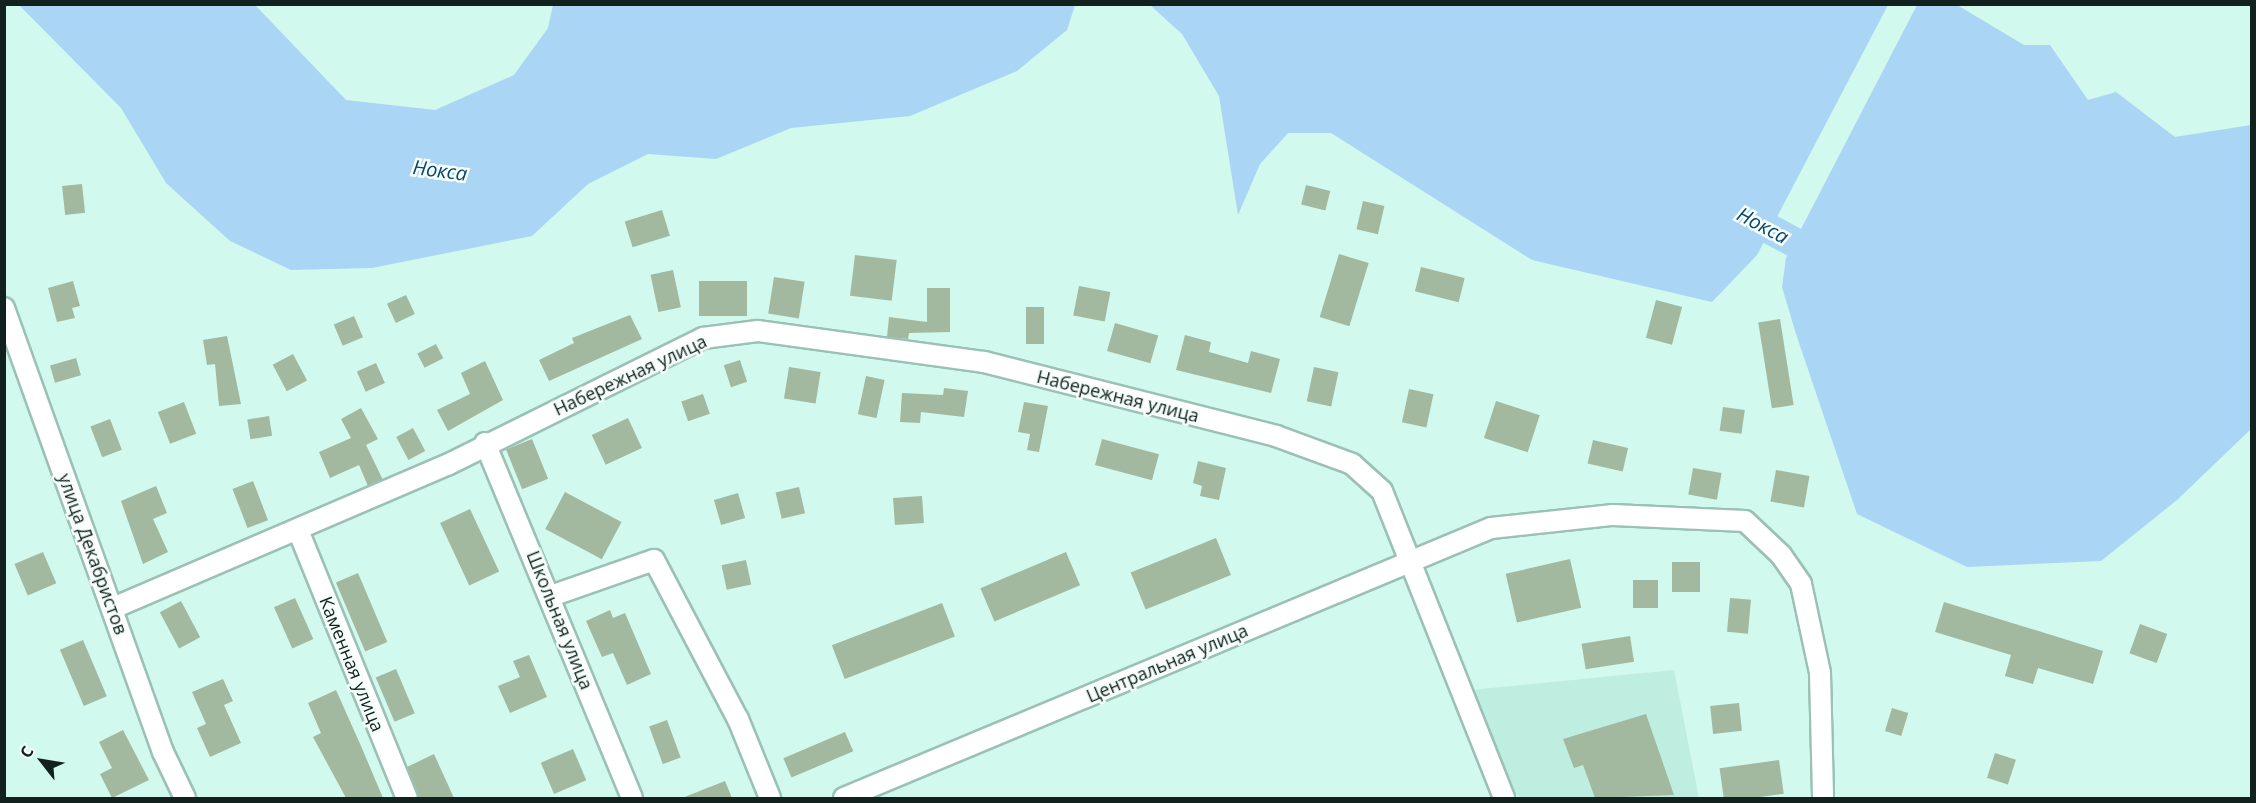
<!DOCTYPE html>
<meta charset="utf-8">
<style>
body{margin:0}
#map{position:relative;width:2256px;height:803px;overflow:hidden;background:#d1f9ed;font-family:"Open Sans",sans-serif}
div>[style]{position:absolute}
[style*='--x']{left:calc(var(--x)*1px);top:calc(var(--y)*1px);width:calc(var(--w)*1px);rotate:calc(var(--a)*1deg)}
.built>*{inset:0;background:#beeee0}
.water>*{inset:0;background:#aad5f5}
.river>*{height:30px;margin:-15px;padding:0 15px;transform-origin:15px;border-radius:15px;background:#aad5f5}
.building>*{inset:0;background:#a2b99f;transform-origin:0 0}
.roads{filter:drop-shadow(2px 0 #9bc1b6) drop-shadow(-2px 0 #9bc1b6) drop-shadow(0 2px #9bc1b6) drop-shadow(0 -2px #9bc1b6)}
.street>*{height:20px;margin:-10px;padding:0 10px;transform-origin:10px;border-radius:10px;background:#fff}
span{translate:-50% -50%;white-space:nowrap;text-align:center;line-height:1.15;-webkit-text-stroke:5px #f6fefb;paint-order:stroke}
.street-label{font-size:18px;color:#12211d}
.water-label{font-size:20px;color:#0a4467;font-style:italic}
.frame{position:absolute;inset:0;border:6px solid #12211d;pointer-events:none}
.north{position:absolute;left:12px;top:731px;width:60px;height:60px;-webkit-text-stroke:4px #f6fefb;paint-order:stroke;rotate:301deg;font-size:16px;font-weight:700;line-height:24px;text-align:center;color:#12211d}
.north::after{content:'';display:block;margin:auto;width:21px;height:27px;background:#12211d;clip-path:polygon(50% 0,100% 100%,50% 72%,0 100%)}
</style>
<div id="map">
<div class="built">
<i style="clip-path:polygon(1674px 670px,1699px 798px,1518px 798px,1471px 690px)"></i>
</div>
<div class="water">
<i style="clip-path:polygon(19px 5px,255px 5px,346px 100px,435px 110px,514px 75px,548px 28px,553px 5px,1075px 5px,1067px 30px,1017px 71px,910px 116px,791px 128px,716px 159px,648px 154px,588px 184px,532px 236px,372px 268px,291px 270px,230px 241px,166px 183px,121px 108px)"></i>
<i style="clip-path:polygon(1150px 5px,1888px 5px,1757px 255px,1712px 302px,1532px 260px,1331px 133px,1288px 133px,1260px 164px,1238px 215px,1219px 96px,1182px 34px)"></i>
<i style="clip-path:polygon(1917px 5px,1957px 5px,2024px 45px,2050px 45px,2088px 100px,2116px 92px,2175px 137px,2251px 125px,2251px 429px,2177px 500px,2101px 561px,1967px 567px,1857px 514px,1796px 334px,1782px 287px,1786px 258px)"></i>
</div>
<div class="river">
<i style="--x:1734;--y:210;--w:108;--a:28.2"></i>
</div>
<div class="building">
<i style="left:82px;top:184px;width:29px;height:20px;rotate:84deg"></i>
<i style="left:1306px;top:185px;width:25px;height:20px;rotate:14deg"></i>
<i style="left:1363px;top:201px;width:22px;height:29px;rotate:13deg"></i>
<i style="left:662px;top:210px;width:27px;height:39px;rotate:73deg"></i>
<i style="left:1339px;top:254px;width:31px;height:66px;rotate:17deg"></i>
<i style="left:855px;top:255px;width:42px;height:41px;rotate:7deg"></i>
<i style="left:1421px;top:267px;width:45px;height:25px;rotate:14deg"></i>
<i style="left:673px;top:270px;width:38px;height:23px;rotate:78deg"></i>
<i style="left:774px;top:277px;width:31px;height:37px;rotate:9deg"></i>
<i style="clip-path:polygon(73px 281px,80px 306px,72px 308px,75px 318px,57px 322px,48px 288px)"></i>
<i style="left:699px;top:281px;width:48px;height:35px"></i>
<i style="left:1079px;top:286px;width:32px;height:30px;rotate:11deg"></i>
<i style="clip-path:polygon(927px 288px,950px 288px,950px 332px,909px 333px,908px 339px,887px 337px,889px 317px,927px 322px)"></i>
<i style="left:406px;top:295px;width:21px;height:21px;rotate:65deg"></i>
<i style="left:1656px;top:300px;width:27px;height:39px;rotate:15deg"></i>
<i style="left:1026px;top:307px;width:18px;height:37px"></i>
<i style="clip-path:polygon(630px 315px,642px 339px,549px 381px,539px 360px,574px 343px,572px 338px)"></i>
<i style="left:354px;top:316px;width:23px;height:22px;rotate:67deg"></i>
<i style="left:1780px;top:319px;width:87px;height:22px;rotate:81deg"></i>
<i style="left:1115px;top:323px;width:45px;height:29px;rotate:16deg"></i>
<i style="clip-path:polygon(1185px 335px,1211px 342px,1209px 352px,1248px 363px,1251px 351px,1280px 359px,1271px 393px,1176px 370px)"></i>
<i style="clip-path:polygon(227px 336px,241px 404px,219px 406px,215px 364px,207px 365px,203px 340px)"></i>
<i style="left:436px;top:344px;width:16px;height:21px;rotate:63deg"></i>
<i style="left:293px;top:354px;width:30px;height:23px;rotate:62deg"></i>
<i style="left:76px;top:358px;width:18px;height:27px;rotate:74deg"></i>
<i style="left:740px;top:360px;width:23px;height:17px;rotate:72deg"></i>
<i style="clip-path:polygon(485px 361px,503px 400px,448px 431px,437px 410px,470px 394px,461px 373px)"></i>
<i style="left:376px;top:363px;width:22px;height:21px;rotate:66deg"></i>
<i style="left:789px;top:367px;width:32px;height:32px;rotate:9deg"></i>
<i style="left:1314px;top:367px;width:25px;height:35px;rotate:12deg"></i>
<i style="left:866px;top:376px;width:19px;height:39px;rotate:12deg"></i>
<i style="clip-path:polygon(944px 388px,968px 391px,964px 417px,921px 412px,920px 423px,900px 422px,902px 393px,943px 395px)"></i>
<i style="left:1409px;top:389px;width:25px;height:34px;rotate:12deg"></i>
<i style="left:703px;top:394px;width:21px;height:23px;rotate:71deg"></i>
<i style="left:1496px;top:401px;width:46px;height:39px;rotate:18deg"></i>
<i style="left:184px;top:402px;width:34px;height:28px;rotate:69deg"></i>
<i style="clip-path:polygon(1024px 402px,1048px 406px,1039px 452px,1027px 450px,1030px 434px,1018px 432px)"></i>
<i style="left:1723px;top:407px;width:22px;height:24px;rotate:8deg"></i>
<i style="clip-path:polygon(361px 408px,378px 439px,366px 445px,383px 480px,368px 486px,359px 465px,330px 478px,319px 452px,351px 438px,341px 419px)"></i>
<i style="left:269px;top:416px;width:20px;height:22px;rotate:81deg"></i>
<i style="left:628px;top:418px;width:33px;height:40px;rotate:65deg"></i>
<i style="left:110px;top:419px;width:33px;height:21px;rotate:69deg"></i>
<i style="left:413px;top:428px;width:26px;height:19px;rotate:62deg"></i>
<i style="left:532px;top:439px;width:43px;height:28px;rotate:68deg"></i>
<i style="left:1102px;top:439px;width:59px;height:27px;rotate:15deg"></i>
<i style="left:1593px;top:440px;width:36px;height:24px;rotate:13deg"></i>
<i style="clip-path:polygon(1198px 461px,1226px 468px,1219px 500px,1200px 496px,1202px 486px,1193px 483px)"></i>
<i style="left:1693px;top:468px;width:29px;height:27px;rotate:10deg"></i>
<i style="left:1776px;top:470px;width:34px;height:32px;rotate:10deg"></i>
<i style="left:253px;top:481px;width:42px;height:22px;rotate:69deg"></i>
<i style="clip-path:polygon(156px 486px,167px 513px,153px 519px,168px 552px,143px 564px,121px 501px)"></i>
<i style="left:799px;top:487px;width:27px;height:24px;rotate:77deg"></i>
<i style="left:565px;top:492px;width:64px;height:42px;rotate:28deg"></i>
<i style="left:738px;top:493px;width:26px;height:25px;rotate:74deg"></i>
<i style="left:922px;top:496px;width:27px;height:29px;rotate:86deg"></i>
<i style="left:470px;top:509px;width:69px;height:33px;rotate:65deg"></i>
<i style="left:1216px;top:538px;width:40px;height:92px;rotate:68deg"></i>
<i style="left:43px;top:552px;width:34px;height:31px;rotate:67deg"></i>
<i style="left:1066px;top:552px;width:36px;height:93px;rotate:67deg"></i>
<i style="left:1570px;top:559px;width:50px;height:66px;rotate:77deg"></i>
<i style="left:746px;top:560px;width:25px;height:25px;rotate:78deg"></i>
<i style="left:1672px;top:562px;width:28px;height:30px"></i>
<i style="left:358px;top:573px;width:75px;height:24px;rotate:67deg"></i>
<i style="left:1633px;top:580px;width:25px;height:28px"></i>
<i style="left:295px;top:598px;width:45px;height:23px;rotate:66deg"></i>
<i style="left:1730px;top:598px;width:21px;height:34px;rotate:5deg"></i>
<i style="left:181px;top:601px;width:41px;height:24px;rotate:62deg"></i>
<i style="clip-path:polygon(1944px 602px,2103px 651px,2093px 684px,2038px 668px,2033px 684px,2005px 676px,2011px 655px,1935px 632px)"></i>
<i style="left:942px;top:603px;width:36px;height:118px;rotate:69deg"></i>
<i style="clip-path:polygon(610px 610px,613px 618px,625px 613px,651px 674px,627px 685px,613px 653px,602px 657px,586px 621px)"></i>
<i style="left:2140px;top:624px;width:29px;height:31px;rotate:20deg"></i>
<i style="left:1630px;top:636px;width:26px;height:49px;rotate:81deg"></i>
<i style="left:83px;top:640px;width:61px;height:25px;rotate:67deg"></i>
<i style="clip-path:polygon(529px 655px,547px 697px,510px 713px,498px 686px,520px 677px,513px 661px)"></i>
<i style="left:396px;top:669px;width:48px;height:22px;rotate:67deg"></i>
<i style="clip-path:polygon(223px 679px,233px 701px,224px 705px,241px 743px,210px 757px,197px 728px,206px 724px,192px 692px)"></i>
<i style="clip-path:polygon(336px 690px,361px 746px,383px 798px,346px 798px,313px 737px,321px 733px,308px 703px)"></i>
<i style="left:1739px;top:703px;width:28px;height:29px;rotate:84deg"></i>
<i style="left:1892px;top:708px;width:17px;height:24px;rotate:17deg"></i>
<i style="clip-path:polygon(1646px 714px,1674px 795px,1595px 798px,1583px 765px,1574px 768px,1563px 739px)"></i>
<i style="left:667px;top:720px;width:40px;height:19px;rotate:70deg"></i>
<i style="clip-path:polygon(123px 730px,149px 780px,112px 798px,100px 774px,112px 768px,99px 742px)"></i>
<i style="left:845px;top:732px;width:21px;height:67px;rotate:67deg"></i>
<i style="left:573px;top:749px;width:34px;height:35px;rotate:67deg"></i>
<i style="left:1995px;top:753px;width:22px;height:26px;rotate:18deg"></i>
<i style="clip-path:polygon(434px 754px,454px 798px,419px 798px,407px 767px)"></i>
<i style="left:1779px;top:760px;width:34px;height:60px;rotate:82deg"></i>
<i style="clip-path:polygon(725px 781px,732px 798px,682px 798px)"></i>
</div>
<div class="roads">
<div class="street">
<i style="--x:4;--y:308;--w:472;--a:70.3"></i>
<i style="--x:163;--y:752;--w:51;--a:64.4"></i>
<i style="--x:485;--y:443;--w:384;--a:67.5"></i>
<i style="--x:298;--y:530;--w:289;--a:67.9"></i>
<i style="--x:551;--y:596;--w:109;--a:-19.3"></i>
<i style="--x:654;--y:560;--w:180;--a:62.2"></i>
<i style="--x:738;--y:719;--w:85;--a:67.9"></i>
<i style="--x:113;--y:608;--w:363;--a:-23.2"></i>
<i style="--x:447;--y:465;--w:286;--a:-26.4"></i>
<i style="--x:703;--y:338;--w:55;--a:-7.3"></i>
<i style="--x:758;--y:331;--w:228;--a:7.8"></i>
<i style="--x:984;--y:362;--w:301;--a:14.2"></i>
<i style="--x:1276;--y:436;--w:81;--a:20.2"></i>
<i style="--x:1352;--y:464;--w:40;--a:42"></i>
<i style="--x:1382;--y:491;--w:330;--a:68.3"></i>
<i style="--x:844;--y:798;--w:701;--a:-22.65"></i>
<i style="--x:1491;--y:528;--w:123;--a:-6.1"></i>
<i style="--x:1613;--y:515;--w:132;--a:2.6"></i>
<i style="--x:1745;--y:521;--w:50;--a:43.4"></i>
<i style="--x:1781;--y:555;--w:35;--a:55"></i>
<i style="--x:1801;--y:584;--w:91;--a:77.9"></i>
<i style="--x:1820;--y:673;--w:125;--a:88.6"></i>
</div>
</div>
<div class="street-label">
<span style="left:630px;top:375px;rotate:-25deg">Набережная улица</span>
<span style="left:1118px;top:396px;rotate:14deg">Набережная улица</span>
<span style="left:93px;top:554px;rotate:70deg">улица Декабристов</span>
<span style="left:560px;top:620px;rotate:68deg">Школьная улица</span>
<span style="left:1167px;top:663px;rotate:-23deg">Центральная улица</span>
<span style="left:352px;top:664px;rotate:68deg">Каменная улица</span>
</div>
<div class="water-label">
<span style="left:440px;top:170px;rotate:7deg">Нокса</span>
<span style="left:1763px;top:225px;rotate:28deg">Нокса</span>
</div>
<div class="frame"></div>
<div class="north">С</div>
</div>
